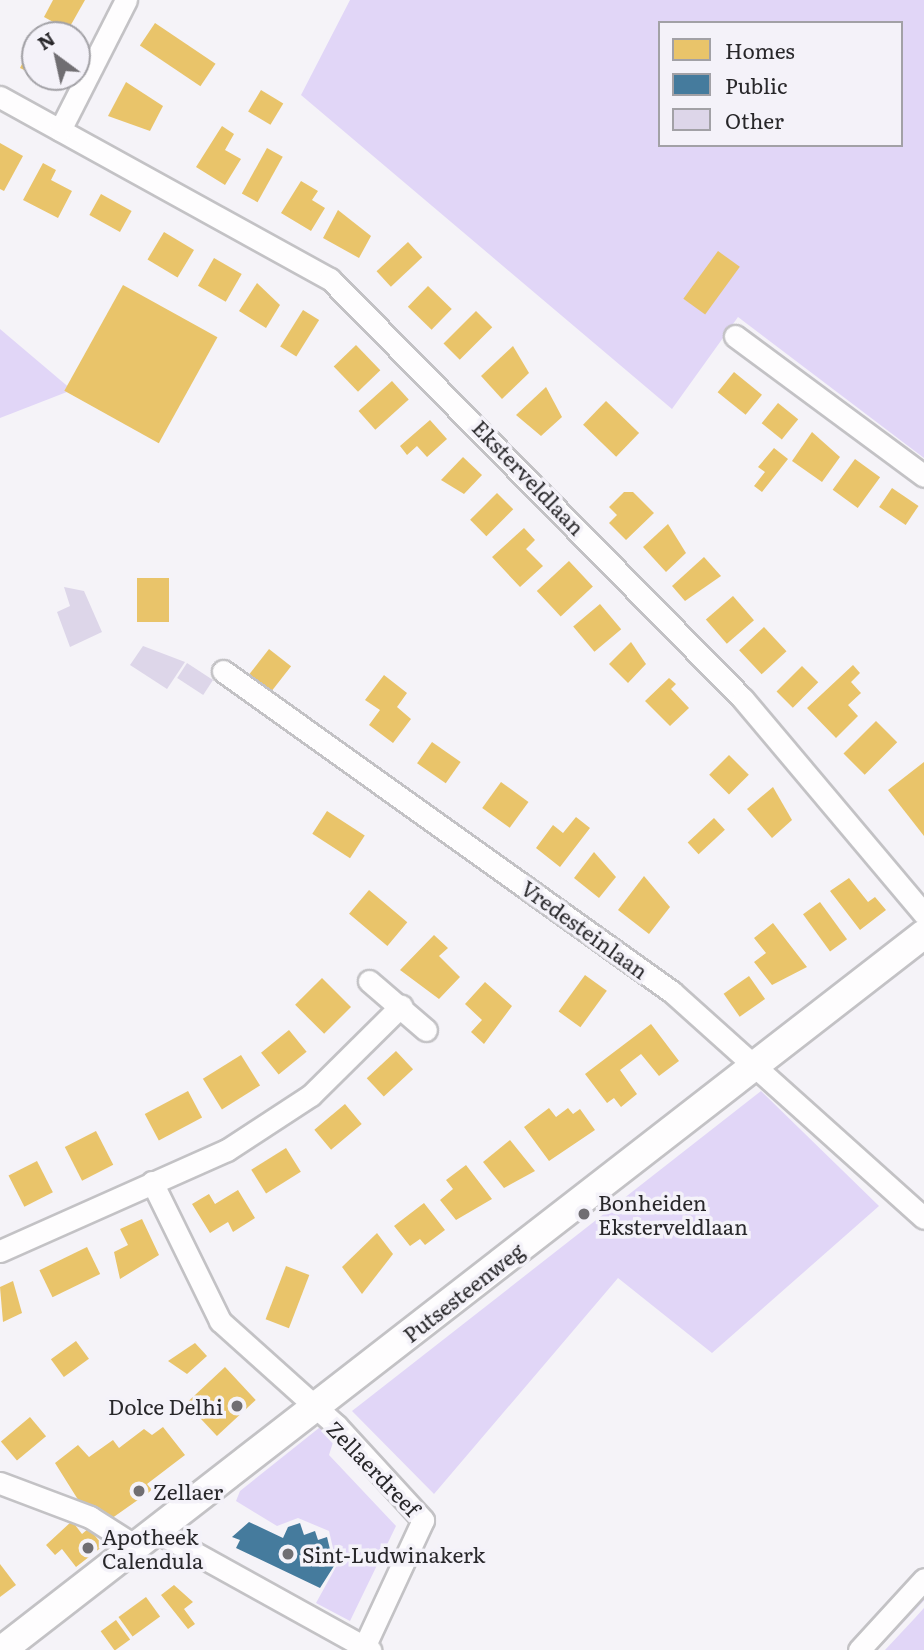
<!DOCTYPE html>
<style>
body{margin:0}
#map{position:relative;width:924px;height:1650px;overflow:hidden;background:#f5f3f8;font-family:Literata,serif}
div>[style]{position:absolute}
[style*='--x']{left:calc(var(--x)*1px);top:calc(var(--y)*1px);width:calc(var(--w)*1px);rotate:calc(var(--a)*1deg)}
.green>*{inset:0;background:#e1d6f7}
.homes>*{inset:0;background:#e9c46a;transform-origin:0 0}
.public>*{inset:0;background:#457b9d}
.stream>*{height:5px;margin:-2.5px;padding:0 2.5px;transform-origin:2.5px;border-radius:2.5px;background:#e6def8}
.building>*{inset:0;background:#ddd6e9;transform-origin:0 0}
.roads{filter:drop-shadow(2px 0 #c3c2c5) drop-shadow(-2px 0 #c3c2c5) drop-shadow(0 2px #c3c2c5) drop-shadow(0 -2px #c3c2c5)}
.minor>*{height:21px;margin:-10.5px;padding:0 10.5px;transform-origin:10.5px;border-radius:10.5px;background:#fefdfe}
.secondary>*{height:28px;margin:-14px;padding:0 14px;transform-origin:14px;border-radius:14px;background:#fefdfe}
.dots>*{width:19px;height:19px;translate:-50% -50%;box-sizing:border-box;border:4px solid #f4f2f9;border-radius:50%}
span{translate:-50% -50%;white-space:nowrap;text-align:center;line-height:1.15;-webkit-text-stroke:7px #f4f2f9;paint-order:stroke}
.street-label{font-size:21px;color:#28272a}
.poi-label{font-size:21px;color:#28272a}
.left{translate:0 -50%;text-align:left}
.right{translate:-100% -50%;text-align:right}
.legend{position:absolute;left:658px;top:21px;width:245px;height:126px;box-sizing:border-box;background:#f4f2f9;border:2px solid #a2a1a6;margin:0;padding:9px 12px;list-style:none;font-size:21px;color:#28272a}
.legend li{display:flex;align-items:center;gap:14px;height:35px}
.legend b{width:35px;border:2px solid #a2a1a6}
.north{position:absolute;left:21px;top:21px;width:70px;height:70px;box-sizing:border-box;background:#f4f2f9;border:2px solid #a2a1a6;border-radius:50%;rotate:327deg;font-size:19px;font-weight:700;line-height:28px;text-align:center;color:#28272a}
.north::after{content:'';display:block;margin:auto;width:24px;height:32px;background:#706e72;clip-path:polygon(50% 0,100% 100%,50% 72%,0 100%)}
</style>
<div id="map">
<div class="green">
<i style="clip-path:polygon(evenodd,350px 0,924px 0,924px 458px,738px 317px,672px 409px,301px 95px,350px 0,660px 23px,901px 23px,901px 145px,660px 145px,660px 23px)"></i>
<i style="clip-path:polygon(0 329px,72px 390px,0 418px)"></i>
<i style="clip-path:polygon(761px 1091px,879px 1206px,712px 1353px,618px 1278px,434px 1494px,352px 1411px)"></i>
<i style="clip-path:polygon(324px 1424px,335px 1436px,329px 1455px,396px 1526px,350px 1621px,316px 1603px,337px 1565px,329px 1531px,298px 1518px,277px 1526px,236px 1501px,240px 1491px)"></i>
<i style="clip-path:polygon(924px 1608px,924px 1650px,885px 1650px,914px 1619px)"></i>
</div>
<div class="homes">
<i style="clip-path:polygon(53px 0,85px 0,68px 30px,44px 17px)"></i>
<i style="left:155px;top:23px;width:73px;height:27px;rotate:34deg"></i>
<i style="clip-path:polygon(35px 38px,35px 75px,20px 68px)"></i>
<i style="clip-path:polygon(126px 82px,163px 106px,150px 131px,108px 116px)"></i>
<i style="left:261px;top:90px;width:26px;height:25px;rotate:31deg"></i>
<i style="clip-path:polygon(222px 126px,234px 134px,225px 150px,241px 159px,225px 185px,196px 167px)"></i>
<i style="clip-path:polygon(0 143px,23px 156px,4px 191px,0 189px)"></i>
<i style="left:267px;top:148px;width:18px;height:52px;rotate:29deg"></i>
<i style="clip-path:polygon(43px 163px,56px 170px,51px 180px,72px 191px,58px 218px,23px 200px)"></i>
<i style="clip-path:polygon(301px 181px,318px 191px,312px 200px,325px 208px,311px 231px,281px 213px)"></i>
<i style="left:101px;top:194px;width:35px;height:24px;rotate:29deg"></i>
<i style="clip-path:polygon(338px 210px,371px 236px,359px 258px,323px 238px)"></i>
<i style="left:164px;top:232px;width:35px;height:32px;rotate:31deg"></i>
<i style="left:408px;top:242px;width:21px;height:43px;rotate:47deg"></i>
<i style="left:718px;top:251px;width:27px;height:59px;rotate:36deg"></i>
<i style="left:214px;top:258px;width:32px;height:32px;rotate:30deg"></i>
<i style="clip-path:polygon(257px 283px,280px 305px,266px 328px,239px 311px)"></i>
<i style="left:123px;top:285px;width:108px;height:121px;rotate:29deg"></i>
<i style="left:428px;top:286px;width:33px;height:29px;rotate:44deg"></i>
<i style="left:303px;top:310px;width:19px;height:43px;rotate:32deg"></i>
<i style="left:476px;top:311px;width:23px;height:46px;rotate:45deg"></i>
<i style="left:356px;top:345px;width:35px;height:31px;rotate:46deg"></i>
<i style="clip-path:polygon(513px 346px,529px 373px,502px 399px,481px 376px)"></i>
<i style="left:734px;top:372px;width:36px;height:26px;rotate:39deg"></i>
<i style="left:392px;top:381px;width:25px;height:45px;rotate:48deg"></i>
<i style="clip-path:polygon(546px 387px,562px 417px,541px 436px,516px 415px)"></i>
<i style="left:606px;top:401px;width:46px;height:33px;rotate:44deg"></i>
<i style="left:778px;top:403px;width:26px;height:26px;rotate:39deg"></i>
<i style="clip-path:polygon(430px 420px,447px 439px,427px 457px,417px 446px,407px 455px,400px 446px)"></i>
<i style="clip-path:polygon(812px 432px,840px 457px,822px 482px,792px 461px)"></i>
<i style="clip-path:polygon(774px 448px,788px 459px,762px 492px,754px 486px,765px 472px,758px 467px)"></i>
<i style="clip-path:polygon(463px 457px,482px 475px,464px 494px,441px 480px)"></i>
<i style="left:855px;top:459px;width:31px;height:38px;rotate:36deg"></i>
<i style="left:892px;top:488px;width:32px;height:23px;rotate:34deg"></i>
<i style="clip-path:polygon(624px 492px,633px 492px,654px 513px,626px 540px,609px 523px,617px 515px,609px 507px)"></i>
<i style="left:497px;top:493px;width:23px;height:38px;rotate:45deg"></i>
<i style="clip-path:polygon(668px 524px,686px 553px,666px 572px,643px 547px)"></i>
<i style="clip-path:polygon(524px 528px,535px 540px,526px 549px,543px 566px,520px 587px,492px 557px)"></i>
<i style="clip-path:polygon(704px 557px,721px 576px,685px 601px,672px 586px)"></i>
<i style="left:569px;top:561px;width:35px;height:44px;rotate:47deg"></i>
<i style="left:169px;top:578px;width:44px;height:32px;rotate:90deg"></i>
<i style="left:733px;top:596px;width:32px;height:36px;rotate:49deg"></i>
<i style="left:600px;top:604px;width:33px;height:35px;rotate:50deg"></i>
<i style="left:764px;top:627px;width:33px;height:34px;rotate:47deg"></i>
<i style="clip-path:polygon(631px 642px,646px 664px,628px 683px,609px 664px)"></i>
<i style="left:269px;top:649px;width:28px;height:34px;rotate:38deg"></i>
<i style="clip-path:polygon(853px 665px,860px 673px,851px 682px,861px 693px,848px 705px,858px 716px,836px 738px,807px 708px)"></i>
<i style="left:802px;top:666px;width:23px;height:36px;rotate:45deg"></i>
<i style="clip-path:polygon(384px 675px,407px 693px,397px 707px,411px 719px,393px 743px,369px 725px,380px 710px,365px 700px)"></i>
<i style="clip-path:polygon(669px 678px,676px 684px,671px 689px,689px 708px,670px 726px,645px 701px)"></i>
<i style="left:876px;top:721px;width:30px;height:46px;rotate:45deg"></i>
<i style="left:432px;top:742px;width:35px;height:26px;rotate:35deg"></i>
<i style="left:729px;top:755px;width:28px;height:28px;rotate:45deg"></i>
<i style="clip-path:polygon(924px 762px,924px 836px,888px 790px)"></i>
<i style="left:501px;top:782px;width:34px;height:32px;rotate:36deg"></i>
<i style="clip-path:polygon(773px 787px,792px 820px,772px 838px,747px 809px)"></i>
<i style="left:327px;top:811px;width:45px;height:27px;rotate:33deg"></i>
<i style="clip-path:polygon(576px 817px,590px 828px,560px 867px,536px 848px,553px 825px,563px 833px)"></i>
<i style="left:714px;top:818px;width:16px;height:36px;rotate:47deg"></i>
<i style="clip-path:polygon(594px 852px,616px 877px,599px 898px,574px 878px)"></i>
<i style="clip-path:polygon(644px 876px,670px 907px,649px 934px,618px 910px)"></i>
<i style="clip-path:polygon(849px 878px,868px 902px,875px 897px,886px 910px,860px 930px,830px 891px)"></i>
<i style="left:369px;top:890px;width:50px;height:31px;rotate:40deg"></i>
<i style="left:820px;top:902px;width:46px;height:21px;rotate:54deg"></i>
<i style="clip-path:polygon(773px 923px,807px 967px,772px 985px,754px 962px,766px 953px,754px 938px)"></i>
<i style="clip-path:polygon(434px 935px,448px 948px,439px 956px,460px 977px,439px 999px,400px 970px)"></i>
<i style="left:585px;top:975px;width:27px;height:45px;rotate:36deg"></i>
<i style="left:749px;top:976px;width:28px;height:31px;rotate:55deg"></i>
<i style="left:322px;top:978px;width:41px;height:38px;rotate:45deg"></i>
<i style="clip-path:polygon(485px 982px,512px 1006px,484px 1044px,471px 1032px,482px 1020px,465px 1004px)"></i>
<i style="clip-path:polygon(651px 1024px,679px 1061px,659px 1076px,641px 1054px,620px 1070px,637px 1094px,621px 1107px,614px 1098px,607px 1103px,585px 1074px)"></i>
<i style="left:289px;top:1030px;width:28px;height:36px;rotate:51deg"></i>
<i style="left:396px;top:1051px;width:25px;height:40px;rotate:47deg"></i>
<i style="left:241px;top:1055px;width:36px;height:45px;rotate:58deg"></i>
<i style="left:188px;top:1091px;width:30px;height:49px;rotate:62deg"></i>
<i style="left:345px;top:1104px;width:26px;height:40px;rotate:50deg"></i>
<i style="clip-path:polygon(549px 1108px,556px 1117px,568px 1108px,573px 1114px,580px 1109px,595px 1130px,549px 1161px,524px 1127px)"></i>
<i style="left:96px;top:1131px;width:38px;height:35px;rotate:63deg"></i>
<i style="clip-path:polygon(510px 1140px,535px 1171px,504px 1188px,483px 1162px)"></i>
<i style="left:286px;top:1148px;width:28px;height:41px;rotate:58deg"></i>
<i style="left:37px;top:1161px;width:35px;height:32px;rotate:63deg"></i>
<i style="clip-path:polygon(466px 1165px,492px 1199px,456px 1220px,440px 1200px,453px 1189px,446px 1180px)"></i>
<i style="clip-path:polygon(238px 1190px,255px 1218px,233px 1232px,228px 1222px,210px 1233px,192px 1204px,209px 1194px,215px 1204px)"></i>
<i style="clip-path:polygon(424px 1203px,445px 1230px,425px 1245px,420px 1239px,410px 1246px,394px 1226px)"></i>
<i style="clip-path:polygon(142px 1219px,159px 1255px,120px 1279px,114px 1252px,128px 1245px,120px 1229px)"></i>
<i style="clip-path:polygon(377px 1233px,393px 1254px,362px 1294px,342px 1267px)"></i>
<i style="left:87px;top:1247px;width:30px;height:53px;rotate:64deg"></i>
<i style="left:286px;top:1266px;width:25px;height:57px;rotate:21deg"></i>
<i style="clip-path:polygon(13px 1281px,22px 1313px,3px 1322px,0 1287px)"></i>
<i style="left:76px;top:1341px;width:22px;height:31px;rotate:54deg"></i>
<i style="clip-path:polygon(195px 1343px,207px 1356px,187px 1374px,168px 1361px)"></i>
<i style="left:225px;top:1367px;width:45px;height:53px;rotate:47deg"></i>
<i style="clip-path:polygon(141px 1398px,147px 1406px,135px 1417px,130px 1410px)"></i>
<i style="left:30px;top:1417px;width:25px;height:38px;rotate:50deg"></i>
<i style="clip-path:polygon(163px 1427px,185px 1455px,147px 1484px,152px 1490px,108px 1521px,82px 1506px,55px 1463px,78px 1445px,89px 1457px,113px 1440px,119px 1448px,144px 1429px,152px 1435px)"></i>
<i style="clip-path:polygon(72px 1521px,82px 1534px,89px 1528px,103px 1546px,76px 1567px,62px 1549px,55px 1555px,46px 1545px)"></i>
<i style="clip-path:polygon(0 1564px,16px 1585px,0 1597px)"></i>
<i style="clip-path:polygon(174px 1585px,193px 1602px,184px 1609px,195px 1624px,188px 1629px,161px 1595px)"></i>
<i style="left:146px;top:1597px;width:24px;height:34px;rotate:54deg"></i>
<i style="left:116px;top:1620px;width:24px;height:19px;rotate:54deg"></i>
</div>
<div class="public">
<i style="clip-path:polygon(249px 1522px,283px 1538px,288px 1527px,300px 1523px,304px 1535px,315px 1531px,318px 1540px,327px 1537px,334px 1566px,320px 1588px,236px 1548px,240px 1540px,232px 1537px)"></i>
</div>
<div class="stream">
<i style="--x:873;--y:1650;--w:74;--a:-46.6"></i>
</div>
<div class="building">
<i style="clip-path:polygon(64px 587px,84px 591px,102px 632px,70px 647px,57px 612px,70px 606px)"></i>
<i style="clip-path:polygon(143px 646px,185px 662px,167px 689px,130px 665px)"></i>
<i style="left:187px;top:663px;width:31px;height:18px;rotate:33deg"></i>
</div>
<div class="roads">
<div class="minor">
<i style="--x:0;--y:97;--w:377;--a:28.9"></i>
<i style="--x:330;--y:279;--w:589;--a:45.48"></i>
<i style="--x:743;--y:699;--w:281;--a:49.9"></i>
<i style="--x:60;--y:130;--w:146;--a:-63.1"></i>
<i style="--x:735;--y:336;--w:235;--a:36.5"></i>
<i style="--x:223;--y:671;--w:552;--a:35.56"></i>
<i style="--x:672;--y:992;--w:338;--a:41.9"></i>
<i style="--x:369;--y:981;--w:75;--a:40.7"></i>
<i style="--x:152;--y:1182;--w:155;--a:63.9"></i>
<i style="--x:220;--y:1321;--w:156;--a:41.9"></i>
<i style="--x:336;--y:1425;--w:129;--a:47.5"></i>
<i style="--x:423;--y:1520;--w:140;--a:114.9"></i>
<i style="--x:0;--y:1251;--w:248;--a:-24"></i>
<i style="--x:227;--y:1150;--w:100;--a:-33.2"></i>
<i style="--x:311;--y:1095;--w:127;--a:-44.7"></i>
<i style="--x:0;--y:1483;--w:96;--a:20.7"></i>
<i style="--x:90;--y:1517;--w:56;--a:32.6"></i>
<i style="--x:157;--y:1532;--w:244;--a:29"></i>
<i style="--x:859;--y:1650;--w:96;--a:-47.5"></i>
</div>
<div class="secondary">
<i style="--x:2;--y:1650;--w:1167;--a:-37.83"></i>
</div>
</div>
<div class="dots">
<i style="left:584px;top:1214px;background:#706e72"></i>
<i style="left:237px;top:1406px;background:#706e72"></i>
<i style="left:139px;top:1491px;background:#706e72"></i>
<i style="left:88px;top:1548px;background:#706e72"></i>
<i style="left:288px;top:1554px;background:#706e72"></i>
</div>
<div class="street-label">
<span style="left:529px;top:477px;rotate:46deg">Eksterveldlaan</span>
<span style="left:585px;top:929px;rotate:36deg">Vredesteinlaan</span>
<span style="left:463px;top:1292px;rotate:-38deg">Putsesteenweg</span>
<span style="left:374px;top:1468px;rotate:46deg">Zellaerdreef</span>
</div>
<div class="poi-label">
<span class="left" style="left:598px;top:1214px">Bonheiden<br>Eksterveldlaan</span>
<span class="right" style="left:223px;top:1406px">Dolce Delhi</span>
<span class="left" style="left:153px;top:1491px">Zellaer</span>
<span class="left" style="left:102px;top:1548px">Apotheek<br>Calendula</span>
<span class="left" style="left:302px;top:1554px">Sint-Ludwinakerk</span>
</div>
<ul class="legend">
<li><b style="height:19px;background:#e9c46a"></b>Homes</li>
<li><b style="height:19px;background:#457b9d"></b>Public</li>
<li><b style="height:19px;background:#ddd6e9"></b>Other</li>
</ul>
<div class="north">N</div>
</div>
